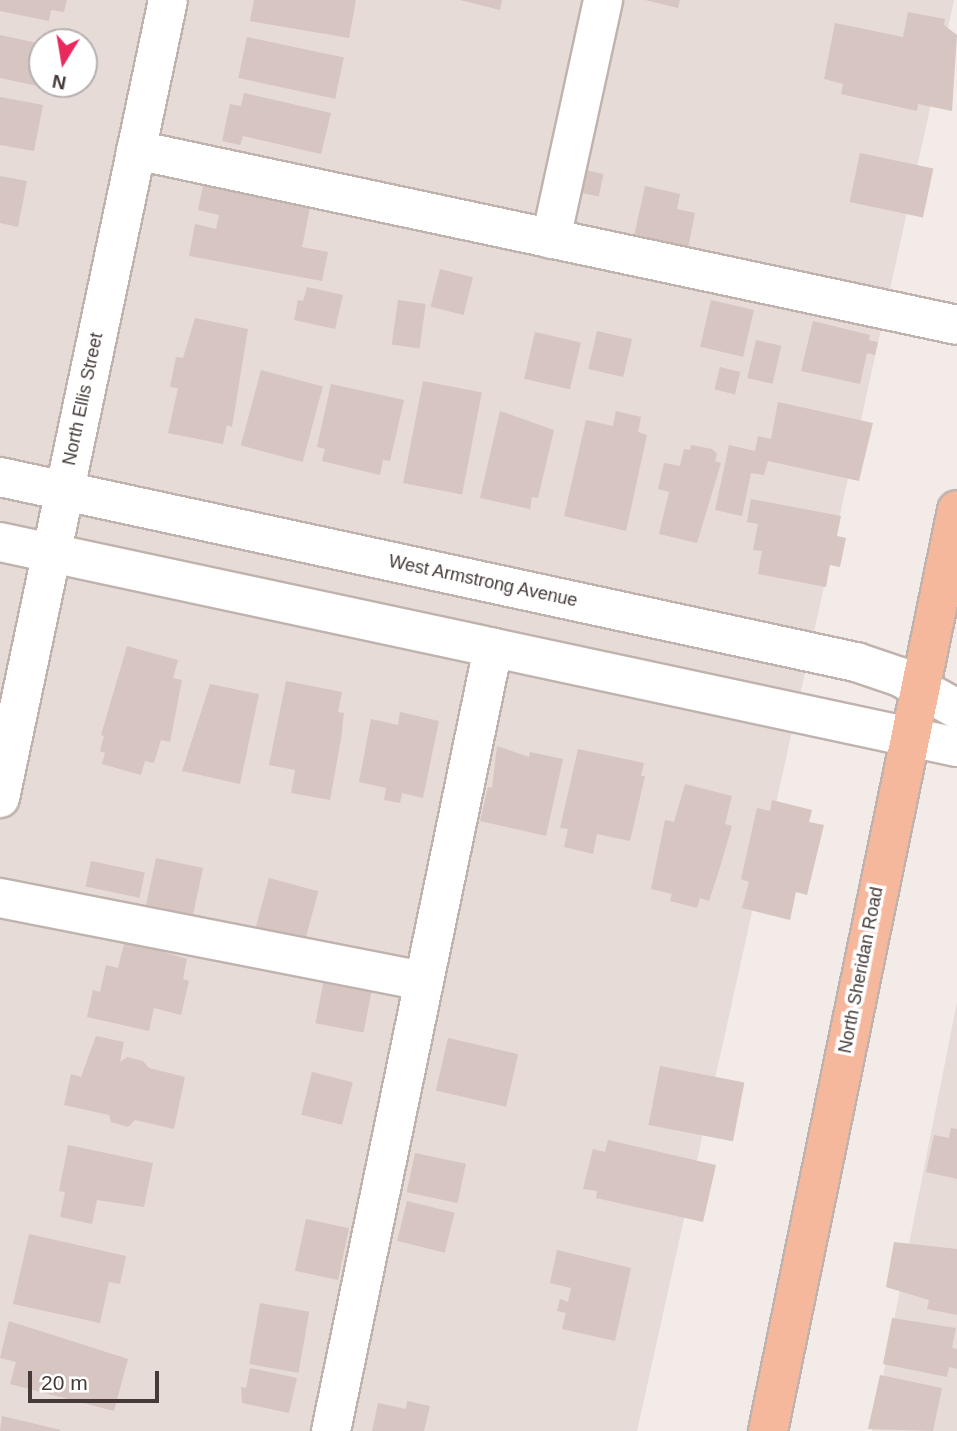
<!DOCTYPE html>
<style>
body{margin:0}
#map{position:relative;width:957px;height:1431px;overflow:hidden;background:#f3ebe8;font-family:Helvetica,sans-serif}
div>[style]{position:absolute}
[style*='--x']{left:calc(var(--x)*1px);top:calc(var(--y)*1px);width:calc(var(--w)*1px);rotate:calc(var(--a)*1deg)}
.residential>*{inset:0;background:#e6dbd6}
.building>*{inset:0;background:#d6c5c1;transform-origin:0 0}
.roads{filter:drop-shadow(2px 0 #c0b3ae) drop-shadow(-2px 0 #c0b3ae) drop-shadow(0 2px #c0b3ae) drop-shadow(0 -2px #c0b3ae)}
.minor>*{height:38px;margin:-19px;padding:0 19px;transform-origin:19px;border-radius:19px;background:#fff}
.major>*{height:38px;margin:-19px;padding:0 19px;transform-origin:19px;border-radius:19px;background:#f6b89d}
span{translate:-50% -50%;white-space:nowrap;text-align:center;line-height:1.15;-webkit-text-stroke:7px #fff;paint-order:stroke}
.street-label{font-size:18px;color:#453a37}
.north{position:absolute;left:28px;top:28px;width:70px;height:70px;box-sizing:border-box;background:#fff;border:2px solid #b5b0af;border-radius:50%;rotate:191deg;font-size:19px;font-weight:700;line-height:28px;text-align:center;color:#453a37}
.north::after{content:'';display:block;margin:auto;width:24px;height:32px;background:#e9285c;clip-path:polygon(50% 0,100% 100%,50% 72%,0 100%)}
.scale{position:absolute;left:28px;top:1371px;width:131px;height:32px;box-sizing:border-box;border:4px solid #453a37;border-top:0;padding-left:9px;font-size:21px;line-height:24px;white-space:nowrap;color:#453a37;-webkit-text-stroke:5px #fff;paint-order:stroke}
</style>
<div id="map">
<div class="residential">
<i style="clip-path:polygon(evenodd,0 0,954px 0,637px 1431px,0 1431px,0 0,42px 42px,84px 42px,84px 84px,42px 84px,42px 42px)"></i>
<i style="clip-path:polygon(957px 1002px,957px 1431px,872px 1431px)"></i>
</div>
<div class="building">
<i style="clip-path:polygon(0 0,67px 0,64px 12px,51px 10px,49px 21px,0 11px)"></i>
<i style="clip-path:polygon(254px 0,356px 0,349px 38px,250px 21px)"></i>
<i style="clip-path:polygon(460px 0,502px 0,500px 10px)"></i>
<i style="clip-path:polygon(645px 0,680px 0,678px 8px)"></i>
<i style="clip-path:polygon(908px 12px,945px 19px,944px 25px,957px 35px,952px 111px,918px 104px,917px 111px,841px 94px,843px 84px,824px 79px,835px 23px,903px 37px)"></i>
<i style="clip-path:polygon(0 35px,42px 44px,42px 84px,48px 84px,47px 88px,0 78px)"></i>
<i style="left:247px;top:37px;width:99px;height:42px;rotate:12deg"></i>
<i style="clip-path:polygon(244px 93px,331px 113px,321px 154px,243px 136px,240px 145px,222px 141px,230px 104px,241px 106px)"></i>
<i style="clip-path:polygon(0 97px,43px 105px,34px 151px,0 145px)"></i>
<i style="left:860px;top:153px;width:75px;height:50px;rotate:12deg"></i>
<i style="left:580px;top:169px;width:24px;height:23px;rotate:12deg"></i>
<i style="clip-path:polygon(0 176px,27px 181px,18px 227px,0 223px)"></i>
<i style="clip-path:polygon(204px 181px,311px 202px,302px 247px,328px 252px,322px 281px,189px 256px,195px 224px,216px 229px,219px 215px,198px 210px)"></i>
<i style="clip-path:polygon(645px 186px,680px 194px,677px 209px,695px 213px,688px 248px,634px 236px)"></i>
<i style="left:440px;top:269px;width:34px;height:39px;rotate:14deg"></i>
<i style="clip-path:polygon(307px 287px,343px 295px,335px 329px,294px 320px,298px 300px,303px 301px)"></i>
<i style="left:398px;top:300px;width:28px;height:45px;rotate:8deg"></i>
<i style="left:711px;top:300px;width:44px;height:48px;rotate:13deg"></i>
<i style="clip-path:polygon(195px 318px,248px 329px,232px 427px,227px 425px,223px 444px,168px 433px,178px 388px,170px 387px,176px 357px,183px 358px)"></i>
<i style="clip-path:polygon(813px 321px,870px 335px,869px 340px,878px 342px,875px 355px,867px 353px,860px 384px,801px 371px)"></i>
<i style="left:597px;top:331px;width:36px;height:39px;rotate:13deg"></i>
<i style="left:535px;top:332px;width:47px;height:48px;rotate:13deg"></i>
<i style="left:756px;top:340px;width:26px;height:39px;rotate:13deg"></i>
<i style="left:720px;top:367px;width:21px;height:23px;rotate:14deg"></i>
<i style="left:261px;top:370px;width:64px;height:78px;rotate:15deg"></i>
<i style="left:423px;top:381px;width:60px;height:104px;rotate:11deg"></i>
<i style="clip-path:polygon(331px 384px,404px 400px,390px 461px,383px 460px,380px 475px,322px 461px,325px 449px,317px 447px)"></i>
<i style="clip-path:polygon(778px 402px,873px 423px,859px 481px,768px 461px,764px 475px,751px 473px,742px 516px,715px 510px,729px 445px,755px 451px,758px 436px,771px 439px)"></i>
<i style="clip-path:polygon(500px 411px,554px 430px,538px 498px,532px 497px,530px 509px,480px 498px)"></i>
<i style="clip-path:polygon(616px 411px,641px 417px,638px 432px,647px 435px,626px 531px,564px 516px,586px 420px,613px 426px)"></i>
<i style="clip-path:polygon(691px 445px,712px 449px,717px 454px,715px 461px,721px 463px,697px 543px,659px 534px,669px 492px,658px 489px,664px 463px,680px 466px,684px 449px,690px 450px)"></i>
<i style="clip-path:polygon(751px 499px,841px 516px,837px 536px,846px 538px,840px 567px,830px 565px,826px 587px,758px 574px,762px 551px,753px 550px,758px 524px,747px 522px)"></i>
<i style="clip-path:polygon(127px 646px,178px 660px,173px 678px,182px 680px,170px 742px,161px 740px,154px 763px,145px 761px,141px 775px,102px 764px,105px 753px,100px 751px,104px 736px,101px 735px)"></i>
<i style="clip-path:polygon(286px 681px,342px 692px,338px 712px,344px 713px,341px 739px,330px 800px,291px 793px,295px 770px,269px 765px)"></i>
<i style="clip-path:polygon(210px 684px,259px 694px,240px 784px,182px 771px)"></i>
<i style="clip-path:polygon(400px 712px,439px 721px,423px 798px,402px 793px,400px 803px,384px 800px,386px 788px,359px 782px,371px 719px,398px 725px)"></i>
<i style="clip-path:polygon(497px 746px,529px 757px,530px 752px,563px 759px,546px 836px,480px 821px,488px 787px,492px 788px)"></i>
<i style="clip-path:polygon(578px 749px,644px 763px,641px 776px,645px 776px,630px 841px,597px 834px,593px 854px,564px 847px,568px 829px,560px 828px)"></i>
<i style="clip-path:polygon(685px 784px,732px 796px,725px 824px,732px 826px,721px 864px,709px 901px,700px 898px,697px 908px,670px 901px,672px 894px,651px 889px,665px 820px,674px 822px)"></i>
<i style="clip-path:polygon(772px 800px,812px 810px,809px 822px,824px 825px,807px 895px,796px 892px,790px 920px,742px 908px,749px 882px,741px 879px,757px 808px,770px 811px)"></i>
<i style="left:156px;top:858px;width:48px;height:48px;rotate:12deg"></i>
<i style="left:91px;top:861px;width:55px;height:26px;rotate:12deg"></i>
<i style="left:269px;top:878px;width:51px;height:51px;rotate:15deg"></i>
<i style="clip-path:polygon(125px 940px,187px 959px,183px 979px,189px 981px,181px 1015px,154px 1008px,149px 1031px,87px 1017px,93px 990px,100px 992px,106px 965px,118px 968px)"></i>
<i style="left:324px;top:979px;width:49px;height:45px;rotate:11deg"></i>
<i style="clip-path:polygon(96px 1036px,124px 1042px,120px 1062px,127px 1057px,143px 1061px,149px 1068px,185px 1077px,174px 1129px,135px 1120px,128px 1127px,111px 1122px,109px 1115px,64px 1105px,71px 1074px,81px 1077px)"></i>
<i style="left:448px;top:1038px;width:72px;height:54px;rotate:13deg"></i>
<i style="left:660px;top:1066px;width:86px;height:60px;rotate:11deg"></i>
<i style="left:312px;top:1072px;width:42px;height:44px;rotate:14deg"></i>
<i style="clip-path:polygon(951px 1128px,957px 1129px,957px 1179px,926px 1172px,934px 1135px,949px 1138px)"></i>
<i style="clip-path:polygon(608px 1140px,716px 1165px,703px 1222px,596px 1198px,597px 1191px,583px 1189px,593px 1149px,605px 1152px)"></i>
<i style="clip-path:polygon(68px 1145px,153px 1163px,144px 1207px,97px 1200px,92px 1224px,60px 1217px,65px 1192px,59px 1191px)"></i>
<i style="left:415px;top:1153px;width:52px;height:40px;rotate:12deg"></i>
<i style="left:407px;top:1201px;width:49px;height:41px;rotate:14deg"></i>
<i style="left:306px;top:1219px;width:44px;height:53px;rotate:12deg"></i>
<i style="clip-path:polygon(29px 1234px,126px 1256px,120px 1284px,109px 1282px,100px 1323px,13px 1304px)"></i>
<i style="clip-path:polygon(894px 1242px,957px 1249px,957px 1315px,927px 1309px,929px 1300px,886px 1287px)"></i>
<i style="clip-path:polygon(557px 1250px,631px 1268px,615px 1341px,562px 1329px,566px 1313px,557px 1311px,560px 1299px,568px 1302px,571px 1288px,550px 1283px)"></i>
<i style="left:260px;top:1303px;width:50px;height:62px;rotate:10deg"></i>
<i style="clip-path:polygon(892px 1318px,956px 1328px,952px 1348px,957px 1349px,957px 1369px,949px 1367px,947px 1377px,883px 1364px)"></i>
<i style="clip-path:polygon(9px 1321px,128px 1359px,114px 1411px,10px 1384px,16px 1362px,0 1358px)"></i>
<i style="clip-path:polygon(250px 1368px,297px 1378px,289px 1413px,242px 1403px,241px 1387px,246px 1388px)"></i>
<i style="clip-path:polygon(880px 1375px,942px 1388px,933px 1431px,868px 1429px)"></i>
<i style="clip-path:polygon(407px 1401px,430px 1406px,424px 1431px,372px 1431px,378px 1403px,406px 1409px)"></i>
<i style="clip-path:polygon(2px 1416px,61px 1430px,60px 1431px,0 1431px)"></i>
</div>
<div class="roads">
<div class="minor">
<i style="--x:136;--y:150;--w:839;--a:12.03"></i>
<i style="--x:551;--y:239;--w:245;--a:-77.7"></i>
<i style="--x:0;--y:477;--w:876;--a:12.2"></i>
<i style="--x:856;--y:662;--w:46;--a:18.8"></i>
<i style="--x:900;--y:677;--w:65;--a:29.3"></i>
<i style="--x:0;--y:542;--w:979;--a:12.09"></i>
<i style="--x:0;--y:798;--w:815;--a:-78.11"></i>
<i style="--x:0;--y:898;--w:431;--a:11.1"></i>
<i style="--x:331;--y:1431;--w:800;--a:-78.31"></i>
</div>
<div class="major">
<i style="--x:768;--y:1431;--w:940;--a:-78.4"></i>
</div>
</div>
<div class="street-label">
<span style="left:83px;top:399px;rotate:-78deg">North Ellis Street</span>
<span style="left:483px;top:581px;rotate:12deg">West Armstrong Avenue</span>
<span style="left:861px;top:970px;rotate:-79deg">North Sheridan Road</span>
</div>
<div class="north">N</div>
<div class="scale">20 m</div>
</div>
